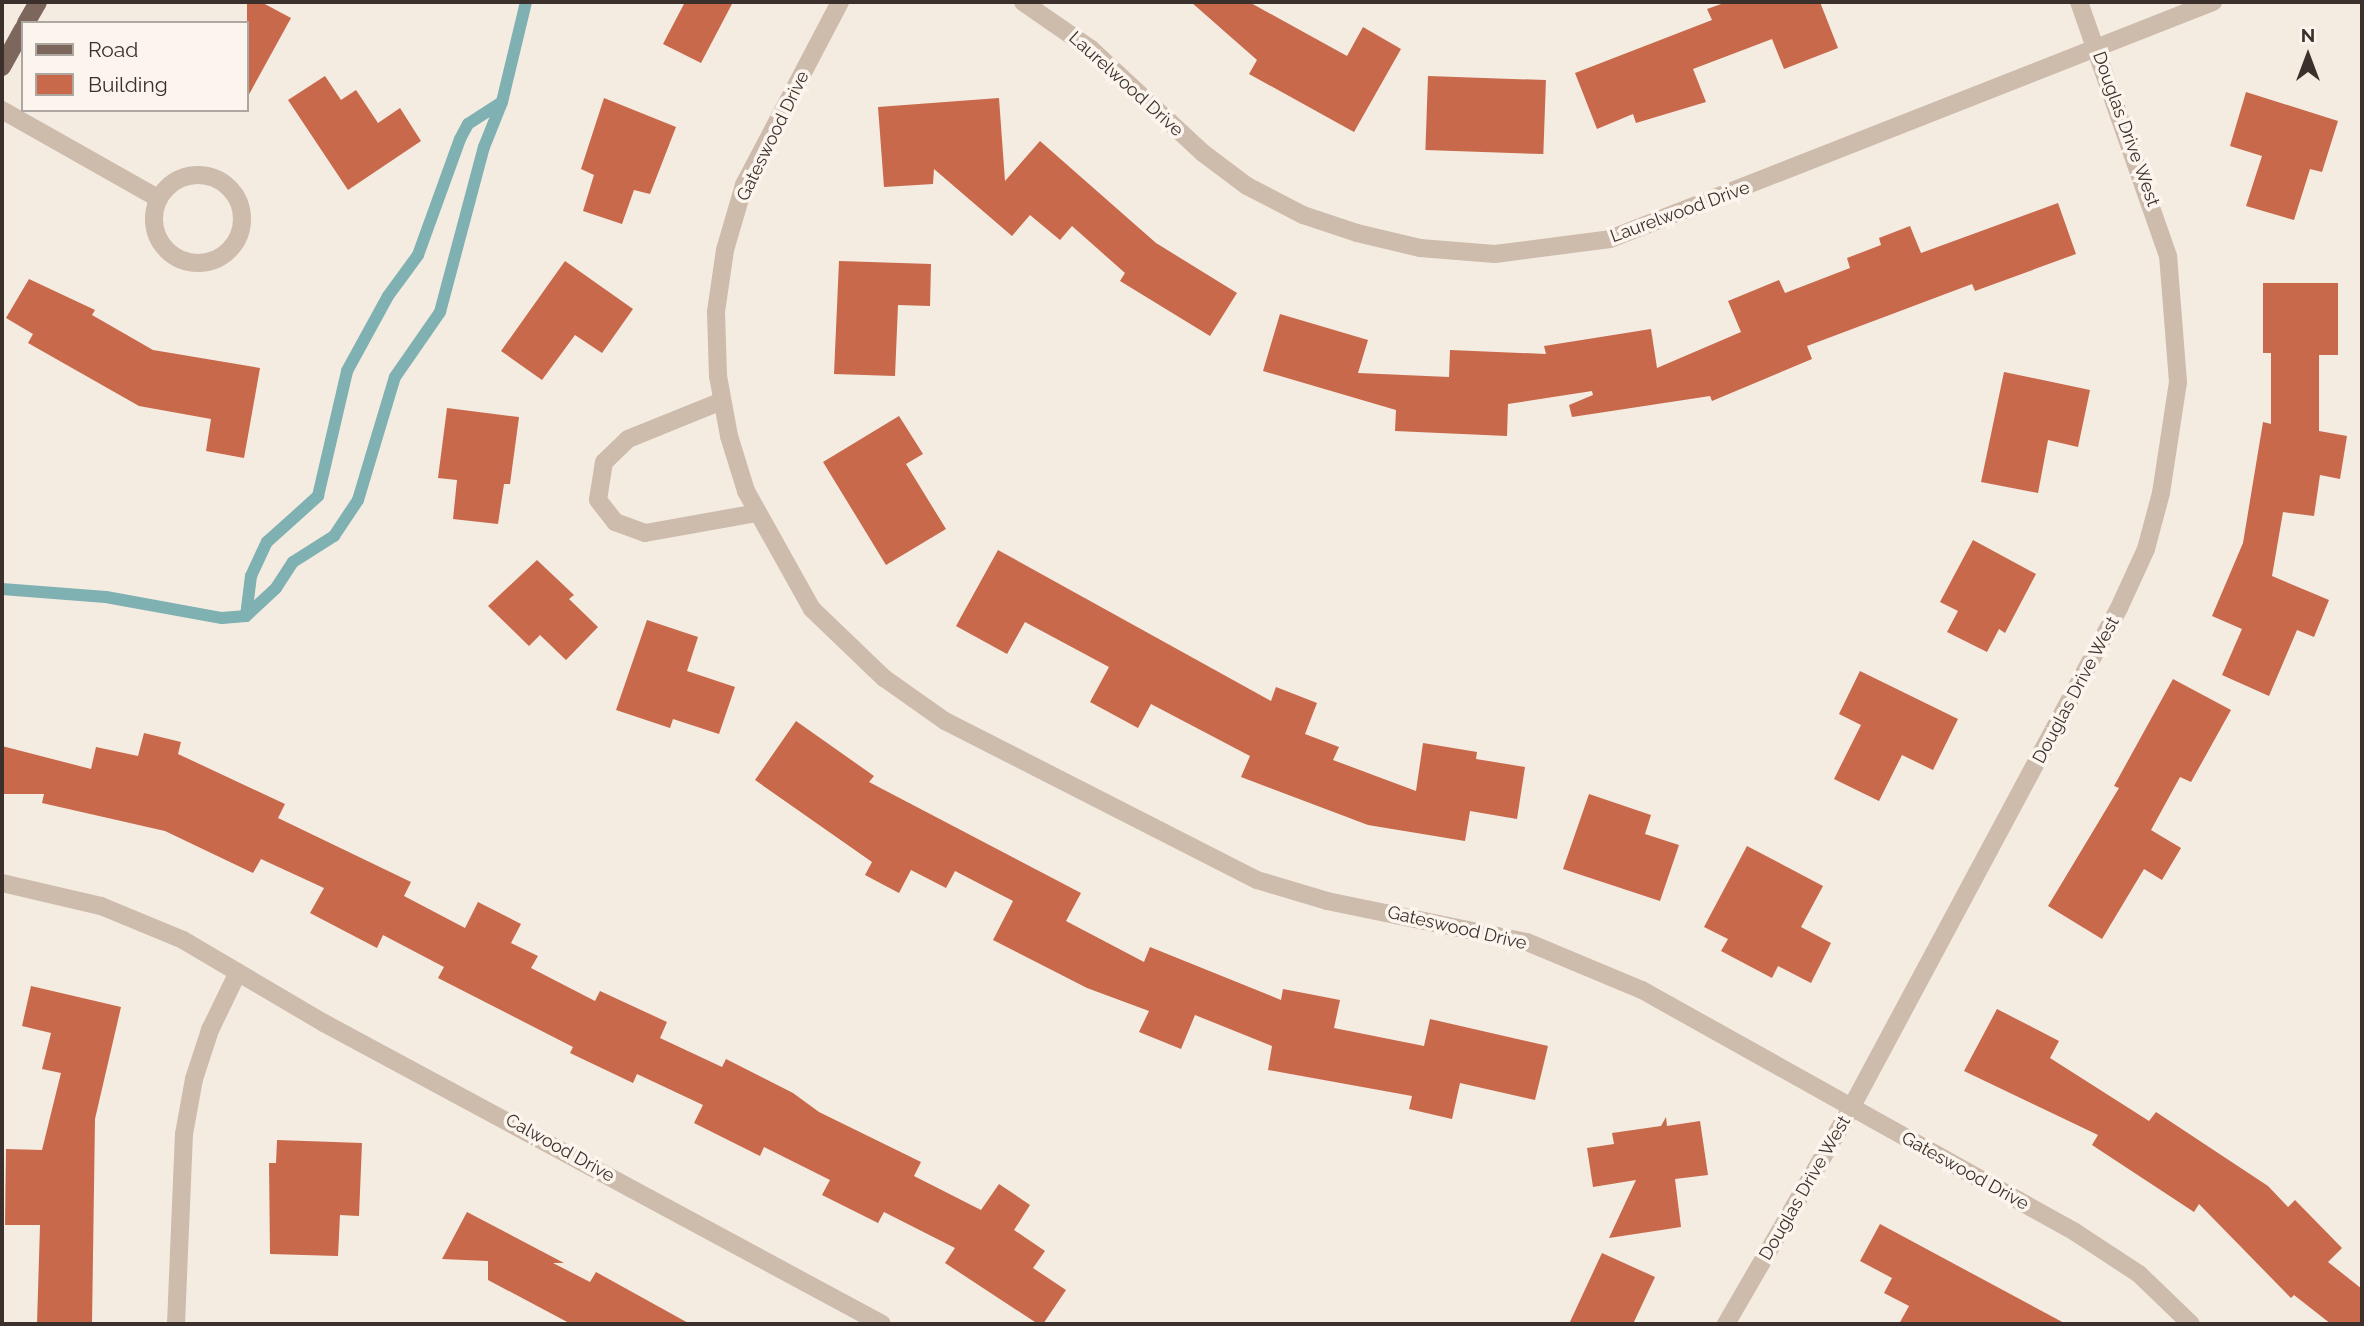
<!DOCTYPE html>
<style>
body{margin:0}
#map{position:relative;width:2364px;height:1326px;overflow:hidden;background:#f4ebe1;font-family:Raleway,sans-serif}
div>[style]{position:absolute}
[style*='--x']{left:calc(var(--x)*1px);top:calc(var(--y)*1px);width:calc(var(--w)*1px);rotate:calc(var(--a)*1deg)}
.stream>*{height:12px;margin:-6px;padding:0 6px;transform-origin:6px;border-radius:6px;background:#7fb0b2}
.building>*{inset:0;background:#c8694b;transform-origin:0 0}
.minor>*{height:18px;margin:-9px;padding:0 9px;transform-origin:9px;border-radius:9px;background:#cdbbac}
.minor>.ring{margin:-9px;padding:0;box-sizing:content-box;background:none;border:18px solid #cdbbac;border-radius:50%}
.tertiary>*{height:18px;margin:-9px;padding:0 9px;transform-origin:9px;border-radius:9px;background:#cdbbac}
.primary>*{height:18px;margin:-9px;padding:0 9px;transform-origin:9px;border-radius:9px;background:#7d675c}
span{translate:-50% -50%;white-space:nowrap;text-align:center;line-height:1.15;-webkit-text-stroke:7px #fbf5ee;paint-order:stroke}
.street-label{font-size:18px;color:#3b302b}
.frame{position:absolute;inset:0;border:4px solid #3b302b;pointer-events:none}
.legend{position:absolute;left:21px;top:21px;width:228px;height:91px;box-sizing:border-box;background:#fbf5ee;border:2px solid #aea6a0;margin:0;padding:9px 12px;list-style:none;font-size:21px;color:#3b302b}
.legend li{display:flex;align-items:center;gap:14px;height:35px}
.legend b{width:35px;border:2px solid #aea6a0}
.north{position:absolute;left:2273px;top:21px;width:70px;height:70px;-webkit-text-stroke:5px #fbf5ee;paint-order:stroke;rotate:0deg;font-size:19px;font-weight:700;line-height:28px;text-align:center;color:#3b302b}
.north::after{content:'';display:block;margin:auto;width:24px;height:32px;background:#3b302b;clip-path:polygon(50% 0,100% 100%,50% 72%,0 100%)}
</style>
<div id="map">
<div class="stream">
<i style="--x:2;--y:589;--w:104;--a:4.4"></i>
<i style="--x:106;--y:597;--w:118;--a:10.3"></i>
<i style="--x:222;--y:618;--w:24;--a:-5"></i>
<i style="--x:246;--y:616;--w:41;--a:-43"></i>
<i style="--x:276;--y:588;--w:31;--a:-57"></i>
<i style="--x:293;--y:562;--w:49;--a:-32.4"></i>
<i style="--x:334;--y:536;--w:43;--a:-56.3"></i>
<i style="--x:358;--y:500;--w:128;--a:-73.3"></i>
<i style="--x:395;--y:377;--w:79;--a:-55.3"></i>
<i style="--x:440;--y:312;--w:171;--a:-75.1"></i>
<i style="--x:484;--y:147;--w:48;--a:-68.2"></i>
<i style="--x:502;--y:102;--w:103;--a:-76.5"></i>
<i style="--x:246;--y:616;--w:40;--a:-82.9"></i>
<i style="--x:251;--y:576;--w:38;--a:-65"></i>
<i style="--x:267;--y:542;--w:69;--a:-42"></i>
<i style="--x:318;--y:496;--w:128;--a:-76.9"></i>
<i style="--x:347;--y:371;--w:85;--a:-61.3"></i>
<i style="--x:388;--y:296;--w:51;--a:-53.8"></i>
<i style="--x:418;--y:255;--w:123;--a:-70.1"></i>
<i style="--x:460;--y:139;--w:17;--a:-62"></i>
<i style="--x:468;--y:124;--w:40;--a:-32.9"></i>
</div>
<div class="building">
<i style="clip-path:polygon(247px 2px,261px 2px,291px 18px,247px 98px)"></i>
<i style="clip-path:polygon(685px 2px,733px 2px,701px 63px,663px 44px)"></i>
<i style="clip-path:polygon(1191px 2px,1249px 2px,1347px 56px,1363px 27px,1401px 49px,1354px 132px,1249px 74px,1257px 60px)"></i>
<i style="clip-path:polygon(1727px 2px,1820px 2px,1838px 48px,1784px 69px,1772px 39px,1693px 69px,1706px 102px,1636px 123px,1633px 114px,1597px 129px,1575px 73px,1712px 20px,1707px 9px)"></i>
<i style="clip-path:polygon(325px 76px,341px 100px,356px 90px,378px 123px,400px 108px,421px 141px,348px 190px,288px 100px)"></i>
<i style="left:1428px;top:76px;width:118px;height:74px;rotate:2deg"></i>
<i style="clip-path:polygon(2246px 92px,2338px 121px,2322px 172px,2310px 169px,2294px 220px,2246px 206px,2262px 156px,2230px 146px)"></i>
<i style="clip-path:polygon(604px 98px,676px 127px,650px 194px,634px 190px,622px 224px,583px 211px,594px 175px,581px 169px)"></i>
<i style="clip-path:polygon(999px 98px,1005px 181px,1040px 141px,1156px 243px,1237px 293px,1210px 336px,1120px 281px,1125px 273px,1072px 226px,1060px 240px,1030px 215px,1012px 236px,934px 169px,933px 184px,884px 187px,878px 107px)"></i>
<i style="clip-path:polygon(2058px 203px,2076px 254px,1975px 291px,1972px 284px,1807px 346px,1812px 359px,1712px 401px,1710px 396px,1572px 417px,1569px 405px,1593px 395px,1592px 391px,1508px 404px,1507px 436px,1395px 431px,1396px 410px,1263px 371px,1280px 314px,1368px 340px,1358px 373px,1449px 377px,1450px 350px,1546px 354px,1544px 346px,1651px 329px,1657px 368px,1741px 332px,1728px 301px,1779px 280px,1785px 293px,1850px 268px,1847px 258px,1881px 245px,1879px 238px,1910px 226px,1921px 253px)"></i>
<i style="clip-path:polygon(565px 261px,633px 309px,602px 353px,575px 335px,542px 380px,501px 351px)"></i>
<i style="clip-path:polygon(839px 261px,931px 264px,930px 306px,898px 305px,895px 376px,834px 374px)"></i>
<i style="clip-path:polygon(29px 279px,95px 310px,92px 315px,153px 350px,260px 368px,244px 458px,206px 451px,211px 419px,139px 406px,28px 343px,33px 334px,6px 318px)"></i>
<i style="clip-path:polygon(2263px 283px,2338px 283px,2338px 355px,2319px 355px,2319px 431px,2347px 436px,2340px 479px,2320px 475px,2314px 516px,2283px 512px,2272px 576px,2329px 600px,2314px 637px,2297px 630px,2269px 696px,2222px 675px,2242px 629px,2212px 616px,2243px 543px,2263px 422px,2271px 424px,2271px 353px,2263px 353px)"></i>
<i style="clip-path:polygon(2004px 372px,2090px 390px,2078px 447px,2048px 440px,2038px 493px,1981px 482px)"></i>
<i style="clip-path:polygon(447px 408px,519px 417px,510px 484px,504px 484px,498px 524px,453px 519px,457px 480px,438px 478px)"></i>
<i style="clip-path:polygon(899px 416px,923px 454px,906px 464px,946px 529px,886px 565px,823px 462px)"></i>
<i style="clip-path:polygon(1973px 540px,2036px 574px,2005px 633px,1999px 629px,1987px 652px,1947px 632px,1958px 611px,1940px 602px)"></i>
<i style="clip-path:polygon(998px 550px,1271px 701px,1276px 687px,1317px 703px,1305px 734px,1339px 747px,1333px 760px,1416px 791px,1423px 743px,1477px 752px,1476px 759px,1525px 767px,1517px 819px,1470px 811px,1465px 841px,1368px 825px,1241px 777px,1250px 756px,1151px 704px,1138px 728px,1090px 702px,1109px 667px,1025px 622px,1007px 654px,956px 626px)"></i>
<i style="clip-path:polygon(537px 560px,574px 595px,569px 599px,598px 627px,566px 660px,540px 635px,529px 646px,488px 606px)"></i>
<i style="clip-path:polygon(647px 620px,698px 637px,687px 671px,735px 687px,719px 734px,673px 719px,670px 728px,616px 710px)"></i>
<i style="clip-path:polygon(1860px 671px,1958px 719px,1933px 770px,1902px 755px,1879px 801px,1834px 779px,1861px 725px,1839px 714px)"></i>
<i style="clip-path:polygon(2173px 679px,2231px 710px,2191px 782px,2180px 777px,2151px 830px,2181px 848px,2162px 880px,2144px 869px,2102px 939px,2048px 906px,2119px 788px,2114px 786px)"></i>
<i style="clip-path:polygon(796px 721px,874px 776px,869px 782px,1081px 893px,1066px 921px,1144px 962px,1150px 947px,1281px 1000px,1283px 989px,1340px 1000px,1334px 1028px,1424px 1046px,1430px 1019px,1548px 1046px,1535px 1100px,1460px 1083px,1452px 1119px,1409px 1109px,1412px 1096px,1268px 1070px,1272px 1046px,1195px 1015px,1181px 1049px,1139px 1032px,1149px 1011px,1087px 988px,993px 940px,1013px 901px,955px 871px,946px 888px,911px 870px,899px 893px,865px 875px,872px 862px,755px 780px)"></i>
<i style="clip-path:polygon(144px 733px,181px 742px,178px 754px,285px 804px,278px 818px,411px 882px,404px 896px,465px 928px,478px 902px,521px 924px,511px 943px,538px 956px,531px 968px,595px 1001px,600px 991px,667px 1022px,660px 1038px,722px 1067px,726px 1059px,793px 1093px,819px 1112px,921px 1162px,914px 1176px,981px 1210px,999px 1184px,1030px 1205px,1014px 1230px,1045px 1251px,1033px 1268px,1066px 1290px,1043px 1324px,1038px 1324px,945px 1263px,955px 1248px,884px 1212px,878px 1223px,822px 1195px,830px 1180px,764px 1147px,760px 1156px,694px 1123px,703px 1105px,637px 1074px,633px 1083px,570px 1053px,573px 1047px,438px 978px,444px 967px,383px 935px,377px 948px,310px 913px,324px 888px,261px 859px,253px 873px,165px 831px,42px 803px,44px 794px,2px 794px,2px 746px,91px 769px,96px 747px,138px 756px)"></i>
<i style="clip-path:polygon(1589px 794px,1651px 815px,1645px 834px,1679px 845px,1660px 901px,1563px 869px)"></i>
<i style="clip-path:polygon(1747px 846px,1823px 886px,1801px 927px,1831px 943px,1811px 983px,1778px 966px,1772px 978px,1721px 951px,1728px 939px,1704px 927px)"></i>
<i style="clip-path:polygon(31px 986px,121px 1007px,95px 1119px,92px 1324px,37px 1324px,40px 1225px,5px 1225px,6px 1149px,42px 1150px,61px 1073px,42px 1069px,51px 1033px,22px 1026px)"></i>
<i style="clip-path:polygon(1997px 1009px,2059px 1041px,2050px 1058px,2149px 1121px,2156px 1112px,2268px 1186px,2288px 1207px,2295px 1200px,2342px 1248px,2328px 1262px,2362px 1289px,2362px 1324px,2331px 1324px,2294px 1295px,2291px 1298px,2199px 1204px,2194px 1212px,2092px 1145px,2098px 1135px,1964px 1071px)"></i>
<i style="clip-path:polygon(1666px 1117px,1667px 1126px,1700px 1121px,1708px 1175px,1675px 1179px,1681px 1227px,1609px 1238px,1636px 1180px,1593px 1187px,1587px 1148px,1614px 1144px,1612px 1133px,1661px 1126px)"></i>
<i style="clip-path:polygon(277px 1140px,362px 1143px,359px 1216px,340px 1215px,338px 1256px,270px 1254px,269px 1163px,276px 1163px)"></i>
<i style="clip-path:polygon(467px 1212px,564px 1263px,553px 1263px,590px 1282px,596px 1272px,690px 1324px,571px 1324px,488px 1280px,488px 1261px,442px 1259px)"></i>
<i style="clip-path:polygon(1880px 1224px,2066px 1324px,1899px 1324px,1909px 1306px,1884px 1293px,1892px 1278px,1860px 1261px)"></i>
<i style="clip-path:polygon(1602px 1253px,1655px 1277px,1633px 1324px,1569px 1324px)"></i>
</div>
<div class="minor">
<i style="--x:840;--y:2;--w:207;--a:117.7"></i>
<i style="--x:744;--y:185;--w:68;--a:106.3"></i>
<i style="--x:725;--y:250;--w:63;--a:98.3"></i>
<i style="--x:716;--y:312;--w:64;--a:88.2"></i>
<i style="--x:718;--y:376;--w:61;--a:79.6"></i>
<i style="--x:729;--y:436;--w:58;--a:72.8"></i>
<i style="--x:746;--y:491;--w:135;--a:60.8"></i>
<i style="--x:812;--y:609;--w:100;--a:43.8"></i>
<i style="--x:884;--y:678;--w:75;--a:35.2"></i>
<i style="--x:945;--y:721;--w:350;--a:27"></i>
<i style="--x:1257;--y:880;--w:73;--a:16.7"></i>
<i style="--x:1327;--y:901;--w:204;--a:11.6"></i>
<i style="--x:1527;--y:942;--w:125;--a:22.7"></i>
<i style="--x:1642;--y:990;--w:496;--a:29.2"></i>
<i style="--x:2075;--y:1232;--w:77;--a:33.3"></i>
<i style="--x:2139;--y:1274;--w:72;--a:43.9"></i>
<i style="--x:2;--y:110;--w:180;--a:29.5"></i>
<i class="ring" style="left:154px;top:175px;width:70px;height:70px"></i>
<i style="--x:722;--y:401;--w:101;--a:158"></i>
<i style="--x:628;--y:439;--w:33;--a:136"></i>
<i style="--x:604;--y:462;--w:38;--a:99"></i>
<i style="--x:598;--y:500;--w:28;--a:52"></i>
<i style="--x:615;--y:522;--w:32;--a:20"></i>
<i style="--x:645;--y:533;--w:114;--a:-10.1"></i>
<i style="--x:2;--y:883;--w:102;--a:13.1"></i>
<i style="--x:101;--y:906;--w:89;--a:22.5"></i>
<i style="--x:183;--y:940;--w:164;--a:30.5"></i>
<i style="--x:324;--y:1023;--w:634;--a:28.34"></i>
<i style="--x:176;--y:1324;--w:190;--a:-87.6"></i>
<i style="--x:184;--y:1134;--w:56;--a:-79.7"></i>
<i style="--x:194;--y:1079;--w:52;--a:-71.9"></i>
<i style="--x:210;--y:1030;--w:64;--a:-64.2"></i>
<i style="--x:1726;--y:1324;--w:250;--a:-59.9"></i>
<i style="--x:1851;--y:1108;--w:567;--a:-61.81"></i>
<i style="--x:2119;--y:608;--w:65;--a:-65.4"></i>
<i style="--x:2146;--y:549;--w:58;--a:-75"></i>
<i style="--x:2161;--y:493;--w:112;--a:-81.3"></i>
<i style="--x:2178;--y:382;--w:126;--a:-94.5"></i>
<i style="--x:2168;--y:256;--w:269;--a:-109.3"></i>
</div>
<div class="tertiary">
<i style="--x:1023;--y:2;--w:83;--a:34.7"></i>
<i style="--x:1091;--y:49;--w:153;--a:42.9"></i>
<i style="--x:1203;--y:153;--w:55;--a:36.9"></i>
<i style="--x:1247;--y:186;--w:63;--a:27.4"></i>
<i style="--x:1303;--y:215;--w:57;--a:18.4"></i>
<i style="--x:1357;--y:233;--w:65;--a:13.4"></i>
<i style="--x:1420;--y:248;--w:75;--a:4.6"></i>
<i style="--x:1495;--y:254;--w:116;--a:-7.4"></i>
<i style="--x:1610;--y:239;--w:648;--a:-21.46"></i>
</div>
<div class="primary">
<i style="--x:26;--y:23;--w:24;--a:-60"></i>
<i style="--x:2;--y:67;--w:43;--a:-61.1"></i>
</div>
<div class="street-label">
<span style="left:1126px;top:84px;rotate:42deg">Laurelwood Drive</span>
<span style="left:2126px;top:129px;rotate:70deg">Douglas Drive West</span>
<span style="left:773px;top:136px;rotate:-64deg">Gateswood Drive</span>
<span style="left:1680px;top:212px;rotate:-20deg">Laurelwood Drive</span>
<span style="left:2076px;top:690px;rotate:-62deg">Douglas Drive West</span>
<span style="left:1457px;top:928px;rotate:13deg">Gateswood Drive</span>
<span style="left:560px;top:1148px;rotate:29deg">Calwood Drive</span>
<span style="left:1965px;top:1171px;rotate:29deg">Gateswood Drive</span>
<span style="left:1805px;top:1188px;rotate:-60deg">Douglas Drive West</span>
</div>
<div class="frame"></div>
<ul class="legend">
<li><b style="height:9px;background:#7d675c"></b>Road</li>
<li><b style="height:19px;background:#c8694b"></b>Building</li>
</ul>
<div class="north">N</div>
</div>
